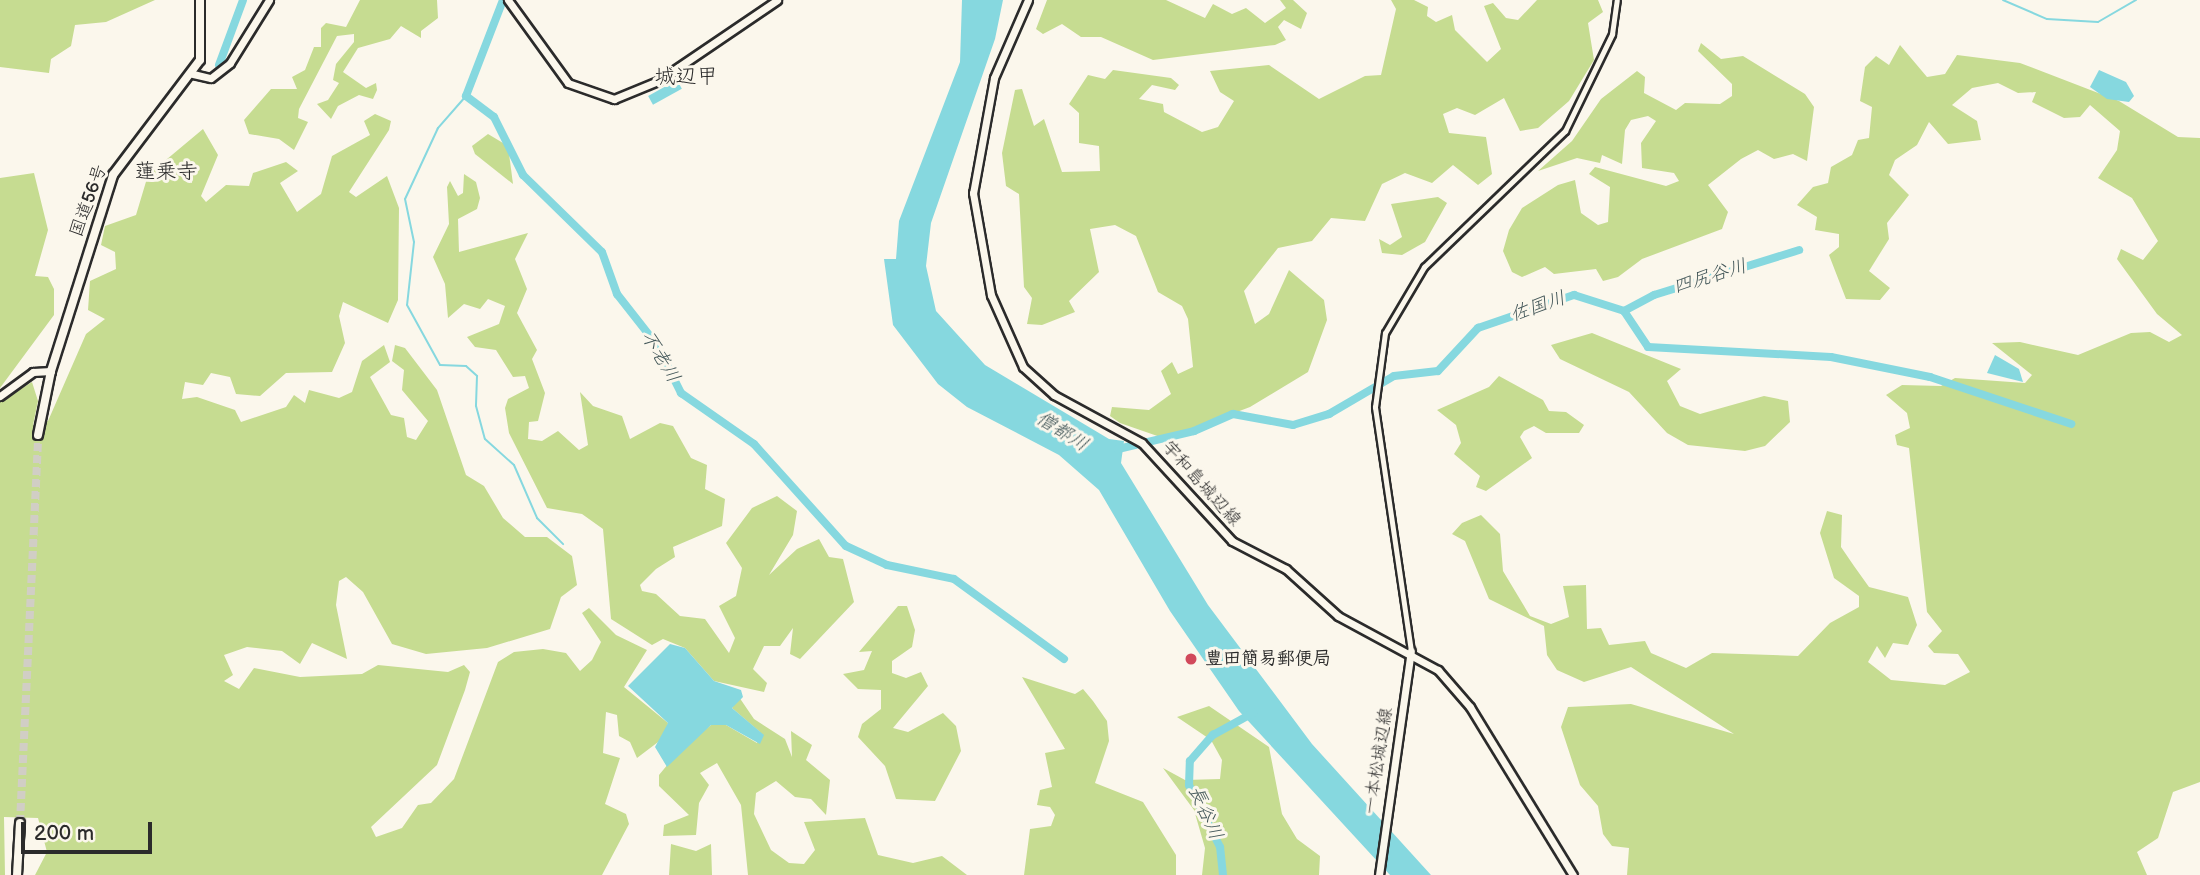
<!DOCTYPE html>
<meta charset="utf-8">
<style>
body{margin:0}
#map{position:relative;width:2200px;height:875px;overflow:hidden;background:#fbf7ec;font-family:"Balsamiq Sans","Klee One",sans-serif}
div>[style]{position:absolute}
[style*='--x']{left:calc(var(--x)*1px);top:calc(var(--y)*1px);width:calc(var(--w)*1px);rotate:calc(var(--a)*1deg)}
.green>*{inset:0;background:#c6dc91}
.water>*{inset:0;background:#86d8df;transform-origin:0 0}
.stream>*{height:2px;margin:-1px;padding:0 1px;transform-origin:1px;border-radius:1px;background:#86d8df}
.river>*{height:8px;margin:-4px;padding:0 4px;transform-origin:4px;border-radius:4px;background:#86d8df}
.highway-tunnel>*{height:8px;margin-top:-4px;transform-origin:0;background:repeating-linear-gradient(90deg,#d1cec5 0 8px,transparent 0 12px)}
.roads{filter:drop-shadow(2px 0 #2b2b2b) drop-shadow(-2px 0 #2b2b2b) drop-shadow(0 2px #2b2b2b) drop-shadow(0 -2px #2b2b2b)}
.minor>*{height:5px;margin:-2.5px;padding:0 2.5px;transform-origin:2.5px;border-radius:2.5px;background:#fbf7ec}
.major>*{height:7px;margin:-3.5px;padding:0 3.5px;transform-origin:3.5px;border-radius:3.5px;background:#fbf7ec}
.highway>*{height:8px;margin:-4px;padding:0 4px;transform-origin:4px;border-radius:4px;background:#fbf7ec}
.dots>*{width:19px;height:19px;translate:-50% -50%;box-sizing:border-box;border:4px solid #fbf7ec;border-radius:50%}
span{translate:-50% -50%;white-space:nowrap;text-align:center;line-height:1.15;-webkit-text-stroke:6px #fbf7ec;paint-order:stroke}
.street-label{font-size:18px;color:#2b2b2b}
.poi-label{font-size:18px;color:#2b2b2b;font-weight:700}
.left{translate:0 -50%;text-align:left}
.water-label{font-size:19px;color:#425658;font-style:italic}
.quarter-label{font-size:21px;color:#2b2b2b}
.scale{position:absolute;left:21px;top:822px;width:131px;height:32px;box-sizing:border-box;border:4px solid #2b2b2b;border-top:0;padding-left:9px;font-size:21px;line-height:24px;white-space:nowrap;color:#2b2b2b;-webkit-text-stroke:5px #fbf7ec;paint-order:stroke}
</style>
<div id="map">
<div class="green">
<i style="clip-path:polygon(0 0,155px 0,106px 22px,75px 25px,71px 46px,51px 59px,49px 73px,0 67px)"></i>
<i style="clip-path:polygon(360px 0,437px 0,438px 18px,421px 31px,421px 38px,401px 26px,390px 39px,358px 48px,343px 72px,366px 88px,376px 83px,377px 90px,373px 99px,359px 95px,338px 106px,331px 119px,317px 104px,328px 100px,339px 83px,333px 80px,336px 64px,354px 42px,354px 34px,337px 36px,299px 109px,298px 118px,308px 122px,294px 150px,279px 139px,249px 134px,244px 120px,271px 89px,297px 89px,292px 77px,305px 70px,314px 47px,321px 47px,321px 28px,326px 23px,346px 27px)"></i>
<i style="clip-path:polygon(1047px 0,1166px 0,1205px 18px,1213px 4px,1232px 14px,1246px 8px,1265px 23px,1286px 8px,1280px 0,1293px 0,1307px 13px,1301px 29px,1284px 20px,1278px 27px,1286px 40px,1275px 45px,1153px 60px,1101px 37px,1081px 37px,1062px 24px,1043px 34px,1036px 29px)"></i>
<i style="clip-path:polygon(1391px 0,1414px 0,1428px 7px,1427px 16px,1436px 22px,1452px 15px,1455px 30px,1487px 62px,1501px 49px,1484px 6px,1493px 3px,1506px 18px,1518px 20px,1537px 0,1598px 0,1603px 12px,1588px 23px,1594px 60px,1569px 101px,1538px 128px,1520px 131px,1504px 98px,1475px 115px,1457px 108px,1443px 114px,1449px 133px,1486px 137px,1492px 174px,1478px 185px,1453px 165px,1432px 183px,1405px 173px,1382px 184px,1365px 221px,1331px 218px,1312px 241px,1278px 248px,1244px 291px,1255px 324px,1269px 314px,1289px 270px,1324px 300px,1327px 320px,1308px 372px,1250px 407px,1166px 439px,1120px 423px,1110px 416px,1112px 407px,1149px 410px,1171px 394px,1161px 371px,1172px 362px,1178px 374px,1193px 367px,1188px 319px,1182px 306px,1158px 292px,1136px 236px,1115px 225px,1090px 229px,1099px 272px,1069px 301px,1075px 312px,1042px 325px,1027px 324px,1032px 298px,1024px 287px,1019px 194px,1006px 186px,1002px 153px,1015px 90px,1022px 89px,1034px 126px,1044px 119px,1062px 172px,1100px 171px,1099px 146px,1079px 143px,1079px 113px,1069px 104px,1088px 75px,1105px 79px,1113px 70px,1171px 78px,1179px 85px,1175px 90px,1152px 85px,1139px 99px,1163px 104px,1164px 112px,1202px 132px,1218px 127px,1234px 101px,1220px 92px,1210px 71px,1269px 65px,1319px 99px,1365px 76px,1381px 75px,1396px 9px)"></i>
<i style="clip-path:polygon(1701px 43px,1721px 59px,1743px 56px,1805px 94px,1814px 107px,1807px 161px,1793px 154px,1774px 159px,1758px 150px,1741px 159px,1708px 185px,1728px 212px,1722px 229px,1642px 259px,1618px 277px,1603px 281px,1596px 269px,1554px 274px,1545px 267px,1522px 277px,1512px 272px,1503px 251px,1509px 230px,1522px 208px,1558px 185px,1575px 180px,1581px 213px,1598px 225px,1608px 222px,1610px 187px,1589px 174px,1595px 167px,1666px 186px,1679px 181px,1674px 173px,1642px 168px,1641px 143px,1656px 121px,1648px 116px,1631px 120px,1625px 130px,1622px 164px,1602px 155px,1600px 163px,1577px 158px,1538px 171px,1572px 141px,1601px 99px,1637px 71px,1645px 77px,1644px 93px,1676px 110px,1685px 103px,1720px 104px,1732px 96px,1732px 84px,1698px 51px)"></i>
<i style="clip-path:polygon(1900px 45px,1927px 77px,1945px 74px,1957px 55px,2020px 63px,2119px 101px,2178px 137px,2200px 138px,2200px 782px,2173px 792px,2158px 838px,2137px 852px,2147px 875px,1627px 875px,1629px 848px,1612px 846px,1603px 834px,1598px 806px,1580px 785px,1561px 727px,1568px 707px,1631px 704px,1734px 734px,1631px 667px,1584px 682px,1557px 670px,1547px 655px,1544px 626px,1489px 599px,1465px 541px,1452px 534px,1462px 523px,1481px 515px,1500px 534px,1503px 571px,1530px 616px,1551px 624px,1569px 617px,1563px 586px,1586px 585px,1587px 629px,1601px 628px,1609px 645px,1645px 641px,1651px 653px,1686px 668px,1712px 653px,1798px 656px,1830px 623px,1859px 607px,1859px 596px,1834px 578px,1820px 533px,1827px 511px,1842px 515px,1841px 547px,1854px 566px,1869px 587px,1908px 597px,1917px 625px,1908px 645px,1893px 643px,1885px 658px,1877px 646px,1868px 662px,1891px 680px,1945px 685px,1970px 672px,1958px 654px,1934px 653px,1928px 646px,1942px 631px,1927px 612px,1909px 448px,1897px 445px,1895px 435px,1910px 428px,1907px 413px,1886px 395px,1902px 385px,1941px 386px,1955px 378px,2025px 383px,2032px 375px,1992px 343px,2020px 342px,2078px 355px,2131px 333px,2150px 332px,2169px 342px,2182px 335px,2157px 314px,2117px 259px,2121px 249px,2143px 260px,2158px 241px,2132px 198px,2098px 178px,2117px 150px,2120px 131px,2090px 105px,2080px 117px,2064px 118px,2032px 102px,2036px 92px,2018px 93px,1998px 83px,1972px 88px,1952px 105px,1977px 121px,1981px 140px,1948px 144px,1929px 122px,1917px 145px,1895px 160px,1889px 175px,1909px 195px,1887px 223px,1889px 239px,1869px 271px,1890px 288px,1880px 300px,1846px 299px,1829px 255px,1839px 247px,1839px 234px,1815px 230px,1817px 217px,1797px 205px,1813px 187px,1828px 183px,1831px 167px,1852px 155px,1858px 140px,1869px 138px,1872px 107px,1860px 101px,1865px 67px,1876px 56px,1889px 65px)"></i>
<i style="clip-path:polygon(375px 114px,391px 121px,389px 130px,349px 192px,356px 197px,387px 176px,399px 208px,398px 300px,388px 323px,343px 302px,339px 316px,345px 343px,332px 372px,286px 373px,260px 396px,236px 394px,230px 377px,211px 373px,203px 385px,185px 382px,182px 399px,197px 397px,235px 410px,241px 422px,286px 407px,294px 395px,305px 403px,309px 390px,339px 398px,352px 392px,362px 361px,384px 345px,390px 362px,370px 377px,391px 415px,404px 418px,407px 437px,416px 440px,428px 421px,402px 390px,404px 370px,392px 361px,395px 345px,405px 348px,437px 390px,466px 475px,484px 486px,503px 518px,525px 537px,547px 537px,572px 556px,577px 585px,561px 597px,550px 629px,487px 648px,426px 654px,392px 644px,363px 592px,346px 577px,339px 581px,336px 605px,347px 659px,312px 643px,300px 664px,282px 651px,247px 647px,224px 655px,233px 675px,224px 681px,239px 689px,254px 668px,300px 677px,362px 674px,378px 665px,448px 672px,464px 665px,470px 672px,465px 690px,437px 765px,371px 827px,376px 837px,402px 828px,418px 805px,431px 803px,454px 779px,498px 662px,514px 652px,543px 649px,566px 653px,580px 671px,592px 660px,601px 642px,582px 613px,589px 608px,616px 635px,647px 650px,624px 687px,668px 723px,666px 736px,637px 758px,630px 742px,619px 736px,617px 715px,606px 712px,603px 753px,620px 758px,605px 804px,626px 814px,629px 824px,602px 875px,35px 875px,47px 852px,38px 818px,4px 817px,5px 875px,0 875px,0 402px,32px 382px,38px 401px,33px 425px,48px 421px,86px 334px,105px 319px,88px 310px,90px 281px,116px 269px,115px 252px,101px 245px,105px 226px,136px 215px,148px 175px,203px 129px,218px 155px,201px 196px,206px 202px,226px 185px,249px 186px,253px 173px,286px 162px,298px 171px,280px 183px,297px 212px,321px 194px,332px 156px,370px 135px,364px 121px)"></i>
<i style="clip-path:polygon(488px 134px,508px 146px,513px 184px,475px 154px,472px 146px)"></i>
<i style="clip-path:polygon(34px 173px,48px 230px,35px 276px,48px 277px,54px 289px,54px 315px,0 388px,0 178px)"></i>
<i style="clip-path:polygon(464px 174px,476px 182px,480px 198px,477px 209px,458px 219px,459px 252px,528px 233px,515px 259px,527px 289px,517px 313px,537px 350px,532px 359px,545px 393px,538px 421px,529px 422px,528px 439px,542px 441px,558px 431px,579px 450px,588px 445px,580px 392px,593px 406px,622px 416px,630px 439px,660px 423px,673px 426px,691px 458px,707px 465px,705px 489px,725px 499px,722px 526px,673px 547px,675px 557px,656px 569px,640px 585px,642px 591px,656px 594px,680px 616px,705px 619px,729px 653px,735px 638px,719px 606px,736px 596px,742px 568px,726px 543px,752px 508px,777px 496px,797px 511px,793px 535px,769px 575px,797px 549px,819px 539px,829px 557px,843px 559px,854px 602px,800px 659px,790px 654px,793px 628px,780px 646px,764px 646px,753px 669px,767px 683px,764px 692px,714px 681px,685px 648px,663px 639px,652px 645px,611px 619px,603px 529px,582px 514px,547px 508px,509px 433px,505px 408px,508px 399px,529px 388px,525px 376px,513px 377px,496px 350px,475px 347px,467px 337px,499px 324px,505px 306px,488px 299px,480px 309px,464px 304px,448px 318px,445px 284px,433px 257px,449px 224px,447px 187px,450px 181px,458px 196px,463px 193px)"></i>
<i style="clip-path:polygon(1438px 197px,1447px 203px,1425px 242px,1402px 255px,1382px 253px,1379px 239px,1390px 245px,1402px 237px,1391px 204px)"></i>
<i style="clip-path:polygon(1592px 333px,1681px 369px,1667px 381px,1680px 406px,1700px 414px,1764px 396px,1788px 401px,1790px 422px,1765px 446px,1745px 451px,1688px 445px,1667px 433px,1629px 392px,1560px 359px,1551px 345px)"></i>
<i style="clip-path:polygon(1499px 376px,1543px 400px,1549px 411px,1566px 412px,1584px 425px,1579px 433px,1546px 433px,1534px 426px,1524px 431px,1520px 437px,1532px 458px,1486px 491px,1476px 487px,1480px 476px,1454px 454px,1461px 443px,1456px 425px,1437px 410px,1489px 387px)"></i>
<i style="clip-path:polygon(898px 606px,907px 606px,915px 630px,912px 647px,892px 661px,892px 673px,906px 678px,921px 672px,928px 686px,893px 728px,908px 732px,943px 713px,956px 726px,961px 751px,935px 801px,896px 799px,885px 766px,858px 737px,862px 724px,881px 709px,881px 690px,858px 689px,843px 674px,864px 670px,872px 651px,859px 652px)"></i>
<i style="clip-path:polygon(1022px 677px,1075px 694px,1083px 689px,1093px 701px,1107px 721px,1109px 741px,1095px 783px,1143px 802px,1176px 855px,1176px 875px,1024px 875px,1030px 829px,1051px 826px,1055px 815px,1050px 807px,1037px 805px,1040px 790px,1052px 787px,1045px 753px,1065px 749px)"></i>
<i style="clip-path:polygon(739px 697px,754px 719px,785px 739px,792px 757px,791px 731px,812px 745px,806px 760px,830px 780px,826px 815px,811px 799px,795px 797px,776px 781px,756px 793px,754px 814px,771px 850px,789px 863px,804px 864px,815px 850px,804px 822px,865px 818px,878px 855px,913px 863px,942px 856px,967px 875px,748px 875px,741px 805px,717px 763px,700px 773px,709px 785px,699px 803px,696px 835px,663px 836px,664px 825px,689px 815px,659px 786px,659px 775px,678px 752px,711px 725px,726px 725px,757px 743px,760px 732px,732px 708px)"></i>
<i style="clip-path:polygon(1209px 706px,1269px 747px,1282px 814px,1297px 839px,1320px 856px,1319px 875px,1202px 875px,1205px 848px,1194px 810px,1163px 768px,1185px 780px,1220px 779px,1222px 760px,1211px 740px,1177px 717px)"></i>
<i style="clip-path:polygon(671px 844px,696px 851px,711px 844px,712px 875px,669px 875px)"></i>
</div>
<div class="water">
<i style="clip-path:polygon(962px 0,1003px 0,995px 39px,931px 223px,926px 266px,936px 311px,985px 365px,1109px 439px,1124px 441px,1121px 463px,1208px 605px,1312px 744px,1431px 875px,1390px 875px,1239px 711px,1170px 611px,1099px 490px,1059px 455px,967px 407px,938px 384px,893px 325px,884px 259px,896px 259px,899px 221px,960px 62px)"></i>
<i style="clip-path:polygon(2099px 70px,2126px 82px,2134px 96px,2129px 102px,2107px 99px,2090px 87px)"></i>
<i style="left:677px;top:80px;width:10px;height:33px;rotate:61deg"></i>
<i style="clip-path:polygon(1995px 355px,2019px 369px,2023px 382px,1987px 373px)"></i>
<i style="clip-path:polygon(670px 644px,685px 648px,714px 681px,741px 690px,743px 697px,732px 708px,764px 735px,760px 744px,726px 725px,711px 725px,667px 767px,655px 747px,668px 723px,628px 686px)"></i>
</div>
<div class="stream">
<i style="--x:2003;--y:0;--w:48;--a:23.4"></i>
<i style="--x:2047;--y:19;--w:51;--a:3.4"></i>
<i style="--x:2098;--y:22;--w:44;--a:-30.1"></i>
<i style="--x:466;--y:96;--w:43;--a:131.2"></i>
<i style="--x:438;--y:128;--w:78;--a:114.9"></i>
<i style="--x:405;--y:199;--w:44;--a:78.2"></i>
<i style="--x:414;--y:242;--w:63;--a:96.3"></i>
<i style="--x:407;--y:305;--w:68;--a:61.2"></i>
<i style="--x:440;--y:365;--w:26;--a:2"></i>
<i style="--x:466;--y:366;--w:15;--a:42"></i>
<i style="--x:477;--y:376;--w:30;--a:92"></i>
<i style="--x:476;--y:406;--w:34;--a:75"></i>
<i style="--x:485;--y:439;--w:39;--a:42"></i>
<i style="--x:514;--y:465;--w:58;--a:66.5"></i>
<i style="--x:537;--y:518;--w:37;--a:45"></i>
</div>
<div class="river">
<i style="--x:503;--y:0;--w:103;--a:111.1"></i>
<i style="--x:466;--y:96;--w:35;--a:37"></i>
<i style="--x:494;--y:117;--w:65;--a:63.4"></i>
<i style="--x:523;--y:175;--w:110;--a:44.3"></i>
<i style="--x:602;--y:252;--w:45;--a:70.3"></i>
<i style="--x:617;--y:294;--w:65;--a:51.9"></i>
<i style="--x:657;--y:345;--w:54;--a:63.4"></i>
<i style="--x:681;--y:393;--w:89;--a:34.9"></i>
<i style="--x:754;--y:444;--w:137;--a:48"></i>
<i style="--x:846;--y:546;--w:45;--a:24.9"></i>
<i style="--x:887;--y:565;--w:68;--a:11.8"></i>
<i style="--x:954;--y:579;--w:136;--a:36"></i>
<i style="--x:219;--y:65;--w:69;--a:-69.7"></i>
<i style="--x:1624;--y:311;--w:34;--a:-28"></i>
<i style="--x:1654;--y:295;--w:152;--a:-17.2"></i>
<i style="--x:1118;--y:449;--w:78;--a:-13.3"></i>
<i style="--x:1194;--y:431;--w:43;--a:-23.6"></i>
<i style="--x:1233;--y:414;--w:61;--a:10.4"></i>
<i style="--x:1293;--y:425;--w:38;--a:-17"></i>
<i style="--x:1329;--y:414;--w:75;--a:-30.3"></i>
<i style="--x:1394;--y:376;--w:44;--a:-6.5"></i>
<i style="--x:1438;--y:371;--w:59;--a:-47.1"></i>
<i style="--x:1478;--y:328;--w:102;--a:-19"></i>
<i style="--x:1574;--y:295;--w:52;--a:17.7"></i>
<i style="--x:1624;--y:311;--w:43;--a:56.3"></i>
<i style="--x:1648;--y:347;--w:183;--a:3.1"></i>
<i style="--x:1831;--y:357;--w:101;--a:11.4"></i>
<i style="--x:1930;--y:377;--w:149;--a:18.4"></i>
<i style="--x:1223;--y:875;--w:28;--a:-96"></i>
<i style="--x:1220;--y:847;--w:69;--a:-116.6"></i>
<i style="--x:1189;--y:785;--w:24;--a:-88"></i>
<i style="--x:1190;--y:761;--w:35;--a:-49"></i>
<i style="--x:1213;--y:735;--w:46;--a:-28.8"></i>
</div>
<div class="highway-tunnel">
<i style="--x:20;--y:823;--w:388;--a:-87.3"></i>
</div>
<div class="roads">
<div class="minor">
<i style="--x:1411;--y:651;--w:247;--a:-98.4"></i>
<i style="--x:1375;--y:407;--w:75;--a:-82.3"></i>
<i style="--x:1385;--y:333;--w:77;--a:-59.4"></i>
<i style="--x:1424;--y:267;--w:196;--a:-44"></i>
<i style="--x:1565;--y:131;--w:108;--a:-64.1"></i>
<i style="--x:1612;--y:34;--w:34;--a:-82"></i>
</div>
<div class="major">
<i style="--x:508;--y:0;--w:102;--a:54.1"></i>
<i style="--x:568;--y:83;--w:49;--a:19.2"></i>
<i style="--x:614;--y:99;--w:48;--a:-22.2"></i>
<i style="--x:658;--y:81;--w:144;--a:-34.2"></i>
<i style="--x:1028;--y:0;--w:85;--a:113.6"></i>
<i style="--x:994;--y:78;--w:117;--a:100.3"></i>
<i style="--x:973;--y:193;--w:104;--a:80"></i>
<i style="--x:991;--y:295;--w:79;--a:66"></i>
<i style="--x:1023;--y:367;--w:42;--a:42.1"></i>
<i style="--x:1054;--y:395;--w:100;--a:28.6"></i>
<i style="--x:1142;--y:443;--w:133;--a:47.4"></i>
<i style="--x:1232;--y:541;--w:61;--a:27.4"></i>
<i style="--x:1286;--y:569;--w:70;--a:42.1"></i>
<i style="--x:1338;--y:616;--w:114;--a:28.4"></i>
<i style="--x:1438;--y:670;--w:49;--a:49.1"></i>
<i style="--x:1470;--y:707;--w:197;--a:58.5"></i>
<i style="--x:193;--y:74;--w:18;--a:13"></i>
<i style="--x:211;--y:78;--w:24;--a:-38"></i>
<i style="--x:230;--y:63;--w:74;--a:-58.2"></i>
<i style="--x:0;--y:396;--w:41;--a:-36"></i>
<i style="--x:33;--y:372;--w:18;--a:-3"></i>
<i style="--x:1379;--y:875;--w:226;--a:-81.9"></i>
</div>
<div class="highway">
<i style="--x:38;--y:435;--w:65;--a:-78.5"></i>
<i style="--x:51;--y:371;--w:206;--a:-72.4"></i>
<i style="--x:113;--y:175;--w:144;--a:-52.9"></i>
<i style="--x:200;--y:60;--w:60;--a:-90"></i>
<i style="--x:17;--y:875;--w:52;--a:-86.7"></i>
</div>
</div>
<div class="dots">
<i style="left:1191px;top:659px;background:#d1495b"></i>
</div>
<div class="street-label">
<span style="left:89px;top:201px;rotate:-70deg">国道56号</span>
<span style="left:1201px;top:484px;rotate:48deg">宇和島城辺線</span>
<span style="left:1379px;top:761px;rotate:-81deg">一本松城辺線</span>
</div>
<div class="poi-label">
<span class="left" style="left:1205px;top:659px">豊田簡易郵便局</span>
</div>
<div class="water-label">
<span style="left:1710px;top:277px;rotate:-17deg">四尻谷川</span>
<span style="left:1538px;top:307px;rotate:-19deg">佐国川</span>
<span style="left:660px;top:357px;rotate:59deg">不老川</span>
<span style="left:1062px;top:432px;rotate:32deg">僧都川</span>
<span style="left:1205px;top:813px;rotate:66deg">長谷川</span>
</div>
<div class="quarter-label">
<span style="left:686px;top:77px">城辺甲</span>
<span style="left:166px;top:172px">蓮乗寺</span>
</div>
<div class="scale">200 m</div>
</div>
